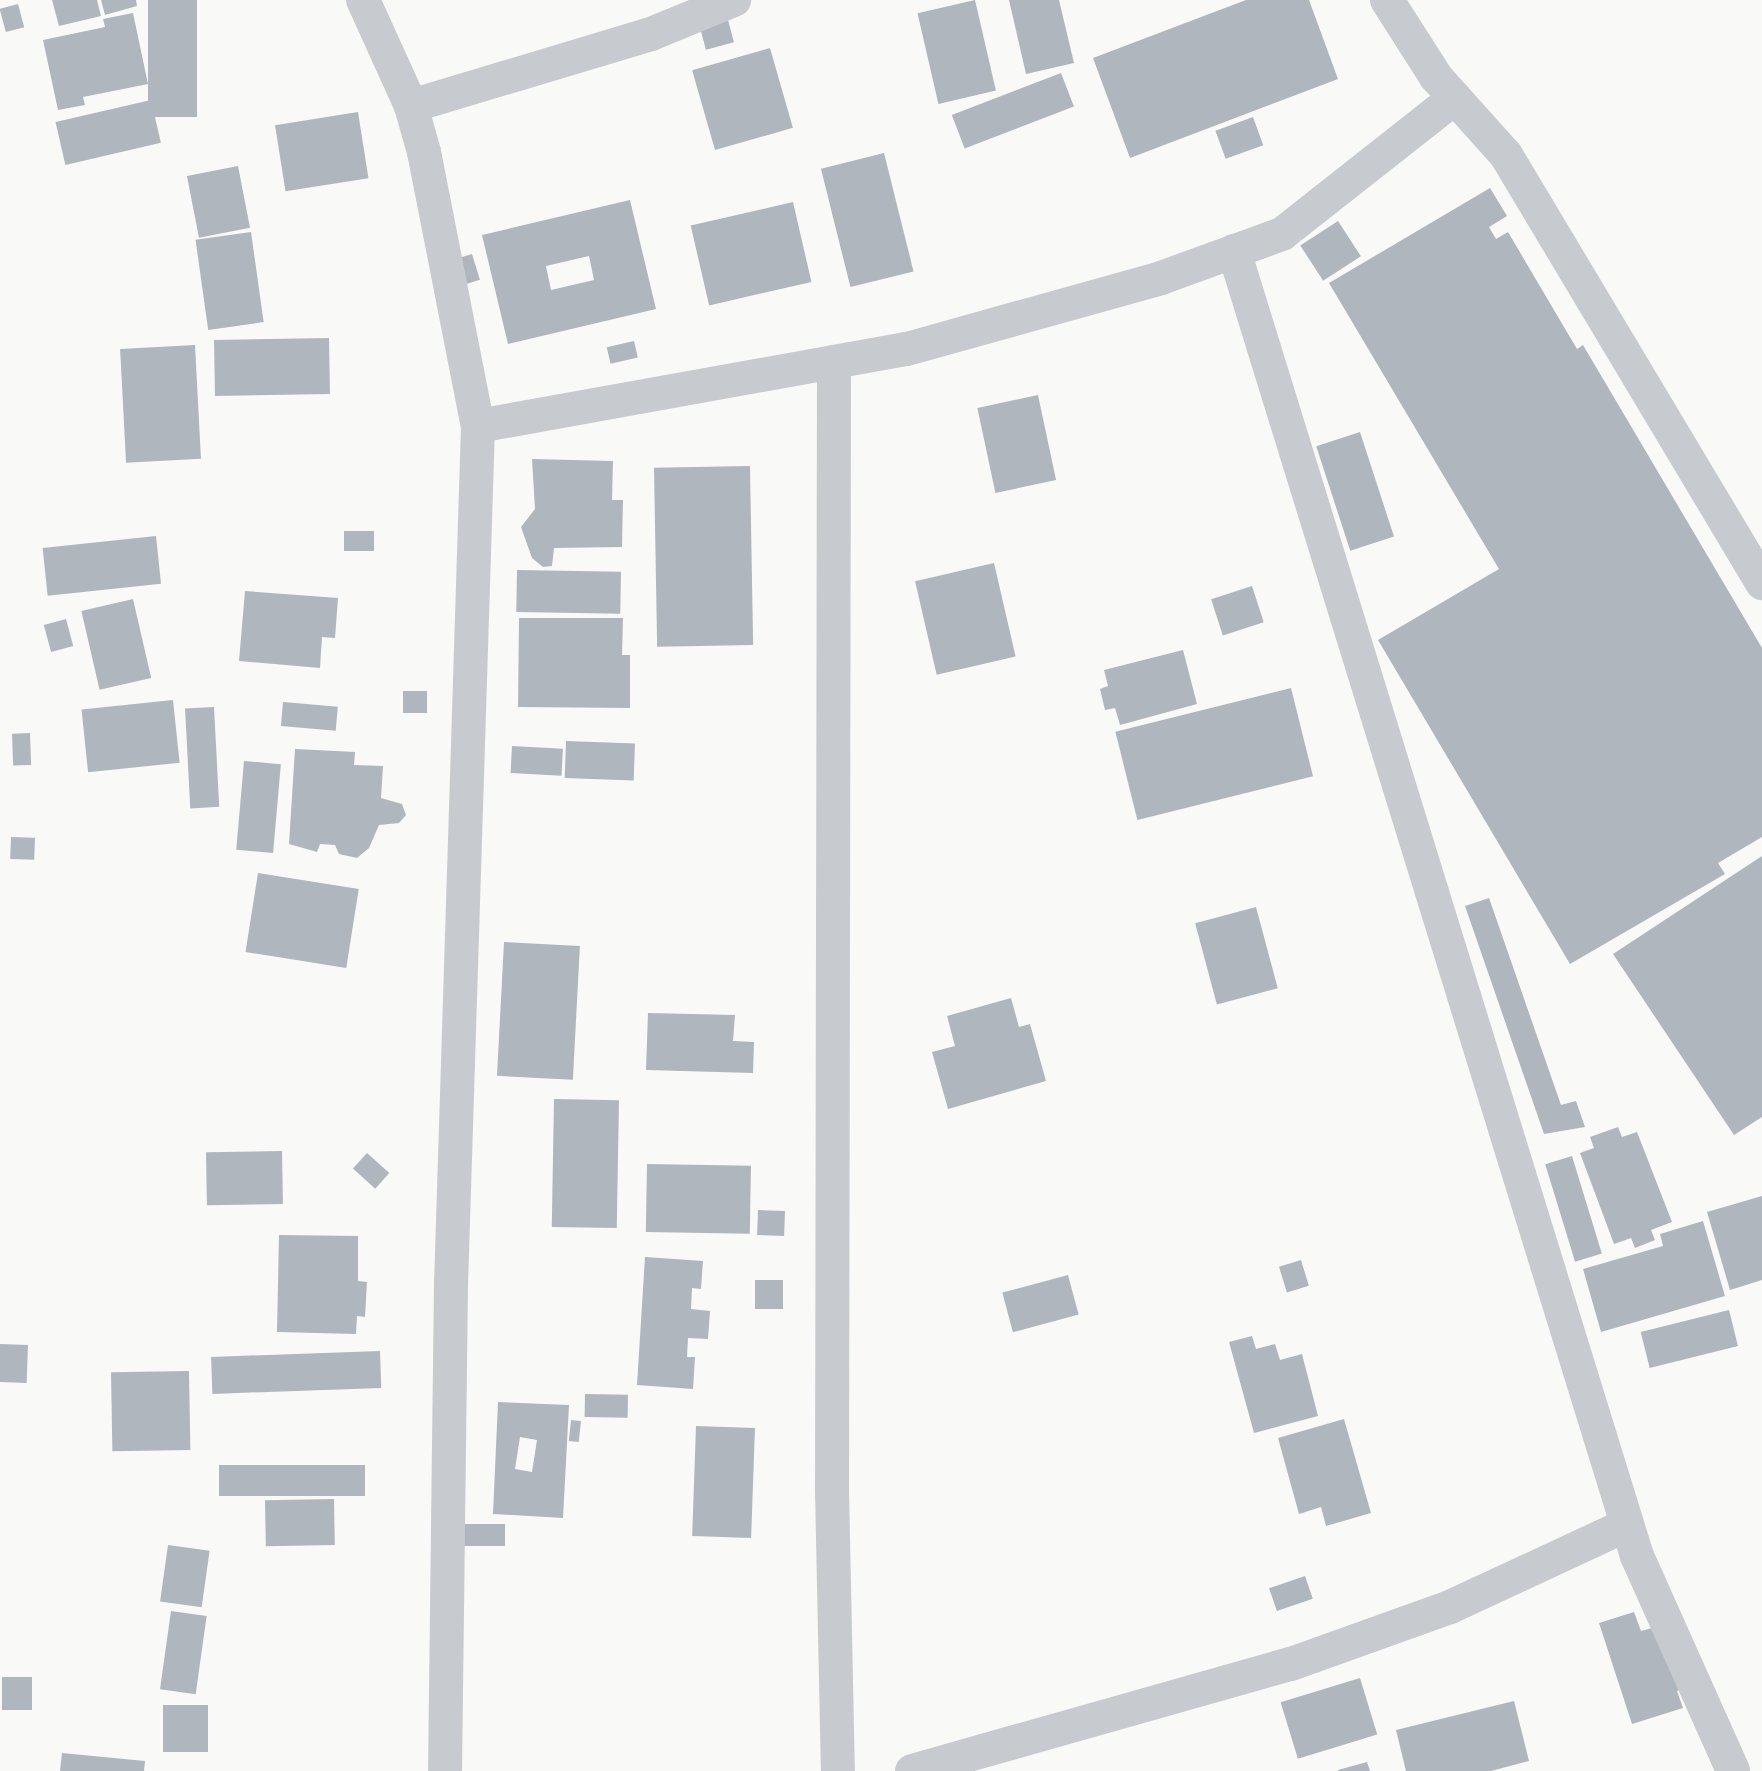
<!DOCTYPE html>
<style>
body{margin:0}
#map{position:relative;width:1762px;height:1771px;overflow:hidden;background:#f9f9f7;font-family:Signika,sans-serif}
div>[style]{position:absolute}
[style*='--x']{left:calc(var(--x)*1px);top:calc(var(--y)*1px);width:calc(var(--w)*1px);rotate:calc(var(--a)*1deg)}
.building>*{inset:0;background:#b0b6be;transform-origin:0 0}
.street>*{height:34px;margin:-17px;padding:0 17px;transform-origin:17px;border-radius:17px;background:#c7cace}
span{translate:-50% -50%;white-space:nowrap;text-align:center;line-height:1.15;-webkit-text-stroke:8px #fff;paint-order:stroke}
</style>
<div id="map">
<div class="building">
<i style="clip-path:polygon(52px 0,97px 0,101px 16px,59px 26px)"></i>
<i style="clip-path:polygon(101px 0,136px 0,137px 6px,105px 15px)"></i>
<i style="left:148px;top:0;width:49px;height:117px"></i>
<i style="left:975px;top:0;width:93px;height:59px;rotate:77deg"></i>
<i style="clip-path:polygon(1009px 0,1059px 0,1074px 63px,1026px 74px)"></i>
<i style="clip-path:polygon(1246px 0,1309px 0,1338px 79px,1130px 158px,1093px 58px)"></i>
<i style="left:18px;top:4px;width:24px;height:19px;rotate:75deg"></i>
<i style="clip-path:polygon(133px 13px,148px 84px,83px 97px,85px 105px,58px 110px,43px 40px,105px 27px,103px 19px)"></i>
<i style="left:728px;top:20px;width:23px;height:29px;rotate:75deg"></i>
<i style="left:770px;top:48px;width:83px;height:81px;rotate:74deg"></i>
<i style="left:1061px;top:73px;width:36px;height:117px;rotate:69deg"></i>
<i style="left:151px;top:100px;width:44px;height:98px;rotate:77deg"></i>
<i style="left:358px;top:112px;width:67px;height:84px;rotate:81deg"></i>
<i style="left:1253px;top:117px;width:30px;height:40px;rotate:70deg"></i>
<i style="left:884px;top:153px;width:122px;height:65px;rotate:76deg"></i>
<i style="left:238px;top:166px;width:63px;height:52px;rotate:79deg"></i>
<i style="clip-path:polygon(1490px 188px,1507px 216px,1489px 227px,1496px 239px,1508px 232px,1577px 349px,1583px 345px,1762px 648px,1762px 837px,1718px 863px,1725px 874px,1570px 964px,1378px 640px,1499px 569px,1329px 283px)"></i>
<i style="clip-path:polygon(evenodd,630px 200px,656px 309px,508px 344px,482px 235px,630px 200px,589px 256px,594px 280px,551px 290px,546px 266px,589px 256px)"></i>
<i style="left:793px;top:202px;width:82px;height:105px;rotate:77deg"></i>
<i style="left:1338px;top:221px;width:42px;height:45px;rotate:57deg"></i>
<i style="left:251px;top:232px;width:91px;height:56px;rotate:82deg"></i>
<i style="left:472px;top:254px;width:27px;height:19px;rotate:73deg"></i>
<i style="left:329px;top:338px;width:56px;height:115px;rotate:89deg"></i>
<i style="left:634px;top:341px;width:17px;height:28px;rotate:77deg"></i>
<i style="left:195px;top:345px;width:114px;height:75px;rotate:87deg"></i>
<i style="left:1038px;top:395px;width:87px;height:62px;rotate:78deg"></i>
<i style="left:1360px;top:432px;width:110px;height:46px;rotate:72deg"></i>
<i style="clip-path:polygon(532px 459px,613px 461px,612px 500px,623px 500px,622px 547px,554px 548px,552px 566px,543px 567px,532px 558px,521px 527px,535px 509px)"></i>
<i style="left:750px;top:466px;width:179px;height:96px;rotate:89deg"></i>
<i style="left:344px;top:531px;width:30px;height:20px"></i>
<i style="left:156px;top:536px;width:48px;height:114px;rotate:84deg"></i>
<i style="left:994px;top:563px;width:96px;height:81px;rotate:77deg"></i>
<i style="left:517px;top:570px;width:104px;height:42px;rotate:1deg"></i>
<i style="left:1252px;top:586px;width:38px;height:43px;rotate:72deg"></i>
<i style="clip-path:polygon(245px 591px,338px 598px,335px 638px,322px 637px,320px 668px,239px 661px)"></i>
<i style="left:133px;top:599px;width:81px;height:53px;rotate:77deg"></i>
<i style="clip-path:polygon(519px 618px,623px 618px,622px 655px,630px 655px,630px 708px,518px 707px)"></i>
<i style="left:66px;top:619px;width:28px;height:23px;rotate:75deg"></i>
<i style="clip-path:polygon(1183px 650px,1197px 704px,1120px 725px,1115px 708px,1105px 710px,1100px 689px,1108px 686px,1104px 670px)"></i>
<i style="left:1291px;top:688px;width:91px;height:181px;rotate:76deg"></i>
<i style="left:403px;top:691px;width:24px;height:22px"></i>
<i style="left:173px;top:700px;width:63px;height:92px;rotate:84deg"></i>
<i style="left:283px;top:702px;width:55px;height:24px;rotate:5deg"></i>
<i style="left:214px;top:707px;width:100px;height:29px;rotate:87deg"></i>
<i style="left:30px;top:733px;width:32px;height:18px;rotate:88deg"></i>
<i style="left:566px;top:741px;width:69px;height:37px;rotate:2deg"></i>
<i style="left:512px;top:746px;width:51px;height:27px;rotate:3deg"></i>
<i style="clip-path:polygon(295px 749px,355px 752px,354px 765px,383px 766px,381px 798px,402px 804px,406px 815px,399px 823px,379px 825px,369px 848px,357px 858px,339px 854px,335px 845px,320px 844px,317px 852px,289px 844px)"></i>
<i style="left:244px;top:761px;width:37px;height:89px;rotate:5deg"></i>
<i style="left:11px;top:837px;width:24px;height:22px;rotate:2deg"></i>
<i style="clip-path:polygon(1762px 856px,1762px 1117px,1734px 1135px,1613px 954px)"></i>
<i style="left:258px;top:873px;width:102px;height:80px;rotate:9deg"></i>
<i style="clip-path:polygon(1489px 898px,1561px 1105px,1576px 1101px,1585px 1127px,1544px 1134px,1465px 906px)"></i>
<i style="left:1256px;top:907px;width:84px;height:63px;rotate:75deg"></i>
<i style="left:504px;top:942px;width:76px;height:134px;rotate:3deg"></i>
<i style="clip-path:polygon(1011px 998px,1019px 1027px,1030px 1024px,1046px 1081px,948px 1109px,932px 1052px,955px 1046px,947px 1016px)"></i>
<i style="clip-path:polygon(648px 1013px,735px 1015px,733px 1041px,754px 1042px,753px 1073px,646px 1070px)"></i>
<i style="left:554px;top:1099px;width:65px;height:128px;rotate:1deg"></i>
<i style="clip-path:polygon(1618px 1127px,1622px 1137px,1637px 1132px,1672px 1222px,1651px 1230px,1655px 1240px,1635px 1248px,1631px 1238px,1614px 1244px,1580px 1153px,1594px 1148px,1590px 1137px)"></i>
<i style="left:282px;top:1151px;width:53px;height:76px;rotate:89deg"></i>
<i style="left:367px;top:1153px;width:30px;height:21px;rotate:42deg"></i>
<i style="left:1572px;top:1156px;width:102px;height:28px;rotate:73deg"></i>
<i style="left:647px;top:1164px;width:104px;height:68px;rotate:1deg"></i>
<i style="clip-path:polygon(1762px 1196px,1762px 1280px,1730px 1290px,1707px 1212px)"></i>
<i style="left:758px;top:1210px;width:27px;height:25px;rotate:2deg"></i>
<i style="clip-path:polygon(1703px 1221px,1725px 1296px,1601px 1332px,1583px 1269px,1663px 1246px,1660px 1234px)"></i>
<i style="clip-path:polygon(279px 1235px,358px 1236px,358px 1281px,367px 1282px,365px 1317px,357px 1316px,356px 1334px,277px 1332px)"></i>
<i style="clip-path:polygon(645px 1257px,703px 1261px,701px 1289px,692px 1288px,691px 1309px,710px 1311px,708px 1339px,688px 1338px,687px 1357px,695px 1357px,693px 1389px,637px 1385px)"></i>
<i style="left:1301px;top:1260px;width:27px;height:23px;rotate:73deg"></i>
<i style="left:1068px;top:1275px;width:41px;height:68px;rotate:75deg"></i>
<i style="left:755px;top:1280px;width:28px;height:29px"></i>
<i style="left:1729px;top:1310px;width:37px;height:91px;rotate:76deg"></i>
<i style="clip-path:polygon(1252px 1336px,1256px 1349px,1275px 1344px,1280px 1360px,1302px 1354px,1318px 1416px,1254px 1433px,1229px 1342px)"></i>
<i style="left:0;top:1344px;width:28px;height:38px;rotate:2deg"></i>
<i style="left:380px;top:1351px;width:37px;height:169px;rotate:88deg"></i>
<i style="left:189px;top:1371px;width:79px;height:78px;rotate:89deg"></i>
<i style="left:585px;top:1394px;width:43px;height:23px;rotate:1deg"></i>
<i style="clip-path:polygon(evenodd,498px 1402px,569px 1405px,563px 1518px,493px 1514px,498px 1402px,520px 1437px,537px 1440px,532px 1472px,515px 1469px,520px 1437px)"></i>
<i style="clip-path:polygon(1344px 1419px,1371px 1513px,1326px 1526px,1321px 1507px,1299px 1514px,1278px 1438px)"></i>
<i style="left:571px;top:1420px;width:10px;height:21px;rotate:6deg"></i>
<i style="left:696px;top:1426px;width:59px;height:110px;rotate:2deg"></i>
<i style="left:219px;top:1465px;width:146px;height:31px"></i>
<i style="left:334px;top:1499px;width:46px;height:69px;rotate:89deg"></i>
<i style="left:464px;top:1524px;width:41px;height:22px"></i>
<i style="left:168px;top:1545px;width:42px;height:57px;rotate:8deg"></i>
<i style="left:1305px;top:1576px;width:24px;height:38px;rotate:71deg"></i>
<i style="left:171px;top:1611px;width:36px;height:79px;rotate:8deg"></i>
<i style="clip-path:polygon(1634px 1612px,1641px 1631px,1656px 1627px,1687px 1687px,1677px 1691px,1683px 1708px,1632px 1724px,1599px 1623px)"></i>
<i style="left:2px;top:1677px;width:30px;height:33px"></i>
<i style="left:1360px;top:1678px;width:59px;height:83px;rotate:73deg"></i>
<i style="clip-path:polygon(1514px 1701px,1529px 1761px,1491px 1771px,1406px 1771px,1396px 1730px)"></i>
<i style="left:163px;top:1705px;width:45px;height:47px"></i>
<i style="clip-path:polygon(62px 1753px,145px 1761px,144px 1771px,60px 1771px)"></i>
<i style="clip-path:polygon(1367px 1762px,1370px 1771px,1338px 1771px,1338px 1770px)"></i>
</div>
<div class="street">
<i style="--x:363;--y:0;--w:116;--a:65.6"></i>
<i style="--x:411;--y:106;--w:48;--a:74.2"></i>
<i style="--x:424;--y:152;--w:279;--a:78.9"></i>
<i style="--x:478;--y:426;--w:857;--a:91.8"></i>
<i style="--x:451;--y:1283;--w:488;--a:90.7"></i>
<i style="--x:1387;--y:0;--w:91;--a:57.5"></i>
<i style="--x:1436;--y:77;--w:105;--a:48.1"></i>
<i style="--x:1506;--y:155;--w:499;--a:59.1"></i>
<i style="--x:411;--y:106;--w:251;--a:-16.7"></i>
<i style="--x:651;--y:34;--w:90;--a:-22.3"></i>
<i style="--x:1234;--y:251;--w:1366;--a:72.84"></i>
<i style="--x:1637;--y:1556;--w:235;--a:65.9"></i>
<i style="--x:834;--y:362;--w:1128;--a:90.1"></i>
<i style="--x:832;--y:1490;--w:281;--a:88.8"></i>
<i style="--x:478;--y:426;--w:436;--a:-10.2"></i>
<i style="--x:907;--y:349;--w:264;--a:-15.6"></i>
<i style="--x:1161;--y:278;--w:129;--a:-20"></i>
<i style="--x:1282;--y:234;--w:220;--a:-38.2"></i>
<i style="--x:912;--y:1771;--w:394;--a:-15.8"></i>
<i style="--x:1291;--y:1664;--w:169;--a:-19.7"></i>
<i style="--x:1450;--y:1607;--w:195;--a:-24.9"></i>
</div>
</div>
